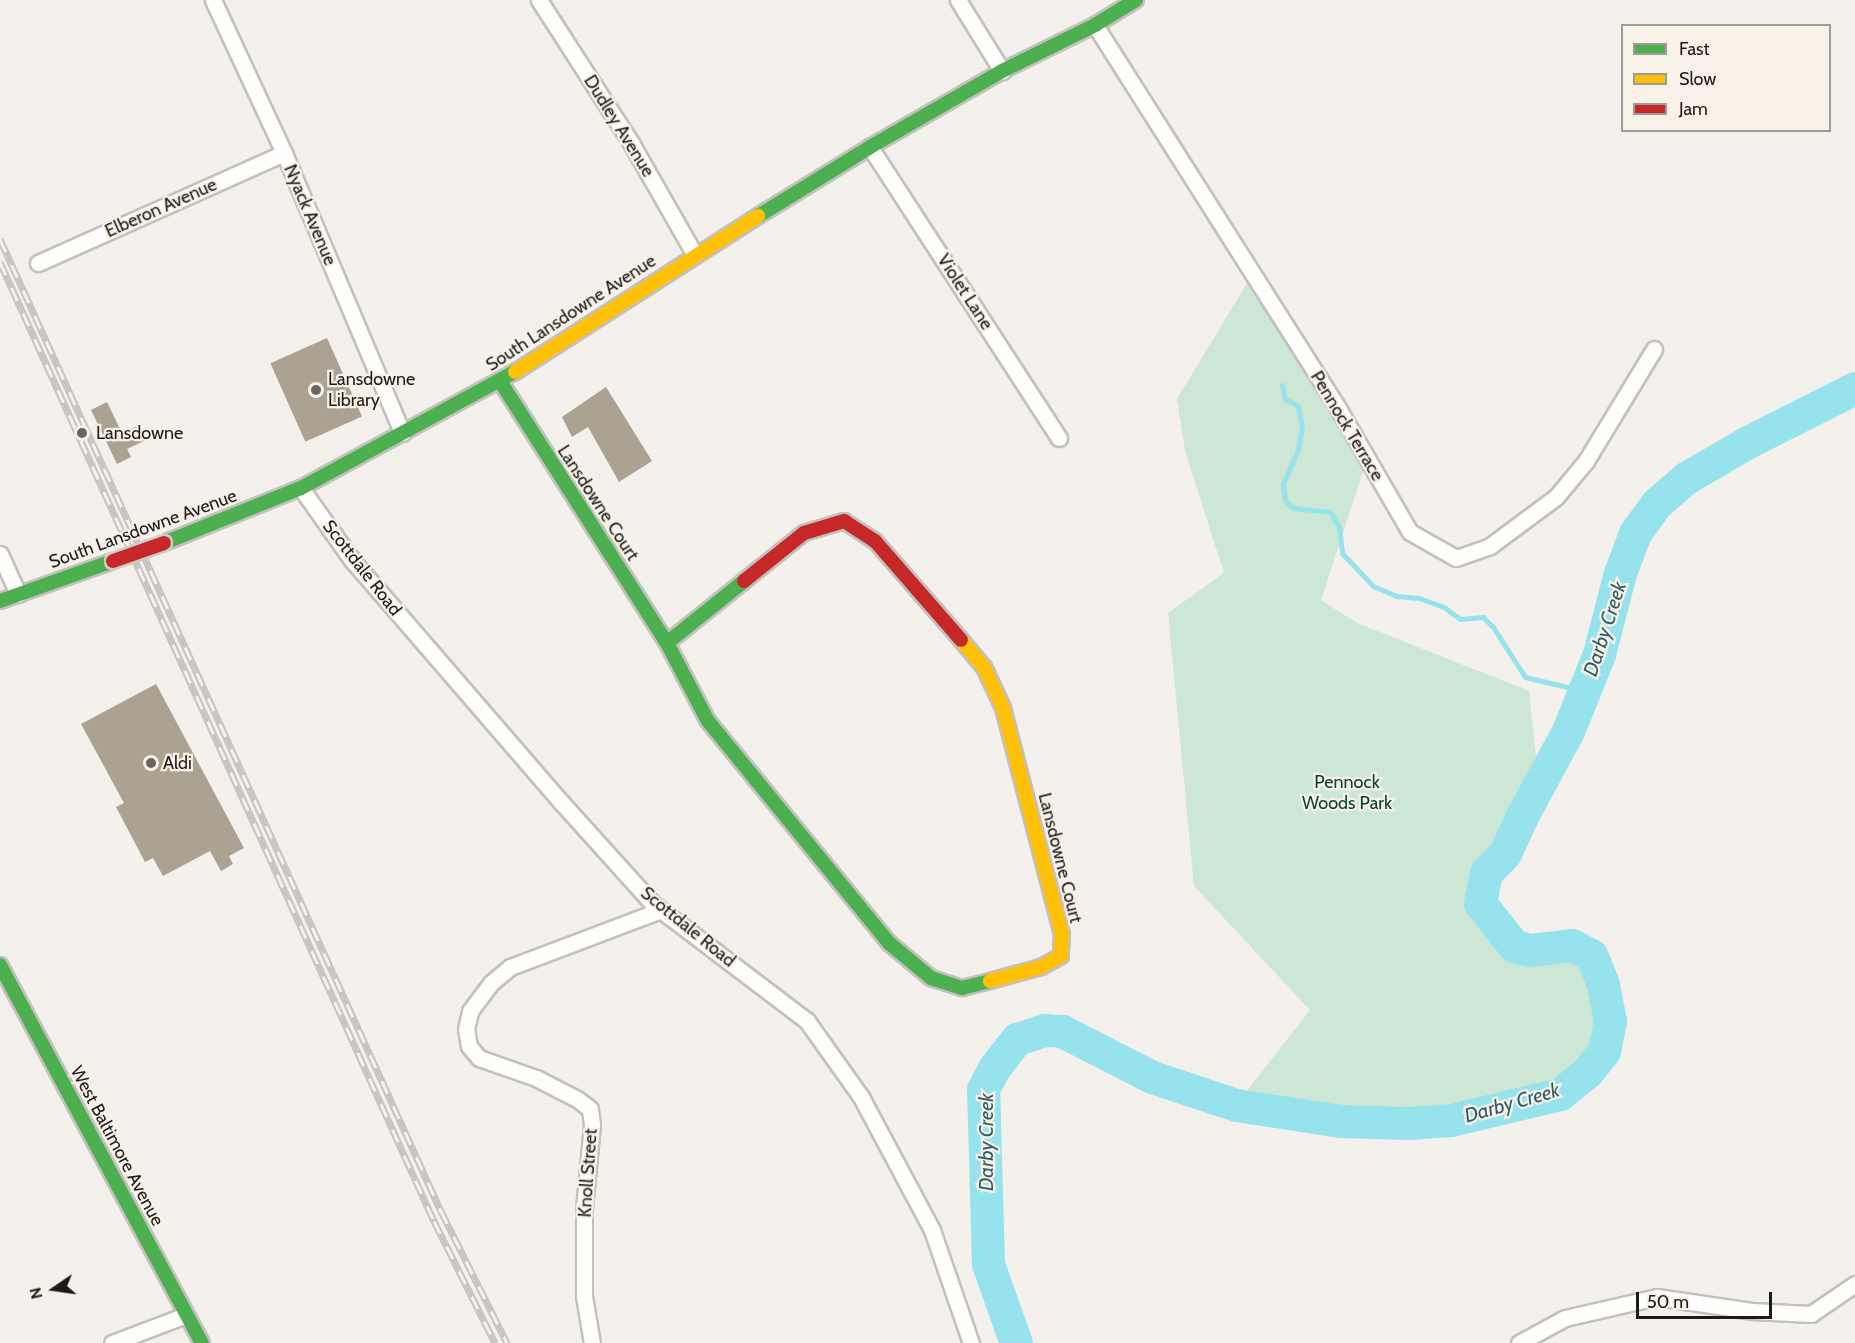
<!DOCTYPE html>
<style>
body{margin:0}
#map{position:relative;width:1855px;height:1343px;overflow:hidden;background:#f4f0eb;font-family:Cabin,sans-serif}
div>[style]{position:absolute}
[style*='--x']{left:calc(var(--x)*1px);top:calc(var(--y)*1px);width:calc(var(--w)*1px);rotate:calc(var(--a)*1deg)}
.green>*{inset:0;background:#cce7d4}
.stream>*{height:5px;margin:-2.5px;padding:0 2.5px;transform-origin:2.5px;border-radius:2.5px;background:#97e3ed}
.river>*{height:33px;margin:-16.5px;padding:0 16.5px;transform-origin:16.5px;border-radius:16.5px;background:#97e3ed}
.building>*{inset:0;background:#aca292;transform-origin:0 0}
.roads{filter:drop-shadow(2px 0 #c4c0bc) drop-shadow(-2px 0 #c4c0bc) drop-shadow(0 2px #c4c0bc) drop-shadow(0 -2px #c4c0bc)}
.street>*{height:15px;margin:-7.5px;padding:0 7.5px;transform-origin:7.5px;border-radius:7.5px;background:#fdfdfc}
.fast>*{height:14px;margin:-7px;padding:0 7px;transform-origin:7px;border-radius:7px;background:#4caf50}
.slow>*{height:14px;margin:-7px;padding:0 7px;transform-origin:7px;border-radius:7px;background:#ffc107}
.jam>*{height:14px;margin:-7px;padding:0 7px;transform-origin:7px;border-radius:7px;background:#c62828}
.rail>*{height:7px;margin-top:-3.5px;transform-origin:0;background:repeating-linear-gradient(90deg,#f8f1e7 0 14px,#c5c4c2 0 28px);box-sizing:border-box;border-block:2px solid #c5c4c2}
.bridges{filter:drop-shadow(2px 0 #ceccc9) drop-shadow(-2px 0 #ceccc9) drop-shadow(0 2px #ceccc9) drop-shadow(0 -2px #ceccc9)}
.jam-bridge>*{height:14px;margin:-7px;padding:0 7px;transform-origin:7px;border-radius:7px;background:#c62828}
.dots>*{width:16px;height:16px;translate:-50% -50%;box-sizing:border-box;border:3px solid #f8f1e7;border-radius:50%}
span{translate:-50% -50%;white-space:nowrap;text-align:center;line-height:1.15;-webkit-text-stroke:4.5px #f8f1e7;paint-order:stroke}
.street-label{font-size:18px;color:#1d1b17}
.poi-label{font-size:18px;color:#1d1b17}
.left{translate:0 -50%;text-align:left}
.park-label{font-size:18px;color:#03472a}
.water-label{font-size:20px;color:#2e5e65;font-style:italic}
.legend{position:absolute;left:1621px;top:24px;width:210px;height:108px;box-sizing:border-box;background:#f8f1e7;border:2px solid #a09b94;margin:0;padding:8px 10px;list-style:none;font-size:18px;color:#1d1b17}
.legend li{display:flex;align-items:center;gap:12px;height:30px}
.legend b{width:30px;border:2px solid #a09b94}
.north{position:absolute;left:24px;top:1259px;width:60px;height:60px;-webkit-text-stroke:4px #f8f1e7;paint-order:stroke;rotate:257deg;font-size:16px;font-weight:700;line-height:24px;text-align:center;color:#1d1b17}
.north::after{content:'';display:block;margin:auto;width:21px;height:27px;background:#1d1b17;clip-path:polygon(50% 0,100% 100%,50% 72%,0 100%)}
.scale{position:absolute;left:1636px;top:1292px;width:136px;height:27px;box-sizing:border-box;border:3px solid #1d1b17;border-top:0;padding-left:8px;font-size:18px;line-height:21px;white-space:nowrap;color:#1d1b17;-webkit-text-stroke:4px #f8f1e7;paint-order:stroke}
</style>
<div id="map">
<div class="green">
<i style="clip-path:polygon(1252px 275px,1367px 459px,1321px 600px,1357px 623px,1529px 691px,1539px 785px,1505px 853px,1486px 873px,1480px 903px,1514px 946px,1531px 950px,1571px 945px,1591px 955px,1603px 984px,1610px 1021px,1604px 1051px,1587px 1072px,1560px 1094px,1451px 1120px,1408px 1123px,1340px 1121px,1236px 1105px,1310px 1010px,1194px 886px,1168px 613px,1224px 573px,1185px 451px,1177px 399px)"></i>
</div>
<div class="stream">
<i style="--x:1282;--y:385;--w:14;--a:78"></i>
<i style="--x:1285;--y:399;--w:15;--a:28"></i>
<i style="--x:1298;--y:406;--w:21;--a:79"></i>
<i style="--x:1302;--y:427;--w:23;--a:100"></i>
<i style="--x:1298;--y:450;--w:37;--a:114"></i>
<i style="--x:1283;--y:484;--w:16;--a:83"></i>
<i style="--x:1285;--y:500;--w:11;--a:45"></i>
<i style="--x:1293;--y:508;--w:37;--a:6"></i>
<i style="--x:1330;--y:512;--w:17;--a:59"></i>
<i style="--x:1339;--y:527;--w:26;--a:83"></i>
<i style="--x:1342;--y:553;--w:45;--a:46.8"></i>
<i style="--x:1373;--y:586;--w:25;--a:23"></i>
<i style="--x:1396;--y:596;--w:23;--a:5"></i>
<i style="--x:1419;--y:598;--w:27;--a:20"></i>
<i style="--x:1444;--y:607;--w:20;--a:37"></i>
<i style="--x:1460;--y:619;--w:23;--a:-5"></i>
<i style="--x:1483;--y:617;--w:14;--a:45"></i>
<i style="--x:1493;--y:627;--w:59;--a:57.4"></i>
<i style="--x:1525;--y:677;--w:61;--a:13.3"></i>
</div>
<div class="river">
<i style="--x:1016;--y:1343;--w:84;--a:-109.5"></i>
<i style="--x:988;--y:1264;--w:175;--a:-91.6"></i>
<i style="--x:983;--y:1089;--w:24;--a:-62"></i>
<i style="--x:994;--y:1068;--w:37;--a:-52"></i>
<i style="--x:1017;--y:1039;--w:29;--a:-18"></i>
<i style="--x:1045;--y:1030;--w:17;--a:3"></i>
<i style="--x:1062;--y:1031;--w:101;--a:27.1"></i>
<i style="--x:1152;--y:1077;--w:89;--a:18.4"></i>
<i style="--x:1236;--y:1105;--w:105;--a:8.7"></i>
<i style="--x:1340;--y:1121;--w:68;--a:1.7"></i>
<i style="--x:1408;--y:1123;--w:43;--a:-4"></i>
<i style="--x:1451;--y:1120;--w:112;--a:-13.4"></i>
<i style="--x:1560;--y:1094;--w:35;--a:-39"></i>
<i style="--x:1587;--y:1072;--w:27;--a:-51"></i>
<i style="--x:1604;--y:1051;--w:31;--a:-79"></i>
<i style="--x:1610;--y:1021;--w:38;--a:-101"></i>
<i style="--x:1603;--y:984;--w:31;--a:-112"></i>
<i style="--x:1591;--y:955;--w:22;--a:-153"></i>
<i style="--x:1571;--y:945;--w:40;--a:172.9"></i>
<i style="--x:1531;--y:950;--w:17;--a:-167"></i>
<i style="--x:1514;--y:946;--w:55;--a:-128.3"></i>
<i style="--x:1480;--y:903;--w:31;--a:-79"></i>
<i style="--x:1486;--y:873;--w:28;--a:-46"></i>
<i style="--x:1505;--y:853;--w:41;--a:-65.3"></i>
<i style="--x:1522;--y:816;--w:97;--a:-61.6"></i>
<i style="--x:1568;--y:731;--w:83;--a:-68.1"></i>
<i style="--x:1599;--y:654;--w:84;--a:-75.5"></i>
<i style="--x:1620;--y:573;--w:43;--a:-69.4"></i>
<i style="--x:1635;--y:533;--w:36;--a:-54"></i>
<i style="--x:1656;--y:504;--w:40;--a:-41"></i>
<i style="--x:1686;--y:478;--w:69;--a:-30.3"></i>
<i style="--x:1746;--y:443;--w:122;--a:-26.8"></i>
</div>
<div class="building">
<i style="left:327px;top:338px;width:86px;height:62px;rotate:66deg"></i>
<i style="clip-path:polygon(606px 387px,652px 461px,619px 482px,588px 427px,572px 437px,562px 417px)"></i>
<i style="clip-path:polygon(107px 402px,122px 433px,139px 425px,146px 440px,127px 449px,131px 457px,117px 464px,91px 410px)"></i>
<i style="clip-path:polygon(156px 684px,244px 848px,229px 856px,233px 864px,221px 871px,210px 851px,163px 876px,153px 858px,145px 862px,116px 807px,124px 803px,81px 724px)"></i>
</div>
<div class="roads">
<div class="street">
<i style="--x:213;--y:0;--w:169;--a:65.1"></i>
<i style="--x:284;--y:153;--w:304;--a:67.1"></i>
<i style="--x:539;--y:0;--w:170;--a:57.2"></i>
<i style="--x:631;--y:143;--w:129;--a:60.3"></i>
<i style="--x:958;--y:0;--w:84;--a:58.2"></i>
<i style="--x:1095;--y:25;--w:454;--a:57.6"></i>
<i style="--x:1338;--y:408;--w:143;--a:59.9"></i>
<i style="--x:1410;--y:532;--w:53;--a:29.5"></i>
<i style="--x:1456;--y:558;--w:36;--a:-19"></i>
<i style="--x:1490;--y:546;--w:82;--a:-36.6"></i>
<i style="--x:1556;--y:497;--w:47;--a:-50.2"></i>
<i style="--x:1586;--y:461;--w:131;--a:-58.7"></i>
<i style="--x:870;--y:147;--w:347;--a:57"></i>
<i style="--x:38;--y:263;--w:269;--a:-24.1"></i>
<i style="--x:301;--y:488;--w:88;--a:54.7"></i>
<i style="--x:352;--y:560;--w:321;--a:49.2"></i>
<i style="--x:562;--y:803;--w:136;--a:48"></i>
<i style="--x:653;--y:904;--w:193;--a:37.2"></i>
<i style="--x:807;--y:1021;--w:93;--a:54.6"></i>
<i style="--x:861;--y:1097;--w:151;--a:61.9"></i>
<i style="--x:932;--y:1230;--w:120;--a:71"></i>
<i style="--x:0;--y:554;--w:44;--a:65.8"></i>
<i style="--x:112;--y:1343;--w:79;--a:-20.7"></i>
<i style="--x:592;--y:1343;--w:48;--a:-99.7"></i>
<i style="--x:584;--y:1296;--w:87;--a:-90"></i>
<i style="--x:584;--y:1209;--w:85;--a:-84.6"></i>
<i style="--x:592;--y:1124;--w:15;--a:-98"></i>
<i style="--x:590;--y:1109;--w:16;--a:-142"></i>
<i style="--x:577;--y:1099;--w:46;--a:-152.9"></i>
<i style="--x:536;--y:1078;--w:60;--a:-160.7"></i>
<i style="--x:479;--y:1058;--w:16;--a:-130"></i>
<i style="--x:469;--y:1046;--w:17;--a:-100"></i>
<i style="--x:466;--y:1029;--w:18;--a:-77"></i>
<i style="--x:470;--y:1011;--w:35;--a:-53"></i>
<i style="--x:491;--y:983;--w:25;--a:-40"></i>
<i style="--x:510;--y:967;--w:161;--a:-20.7"></i>
<i style="--x:1519;--y:1343;--w:52;--a:-28.5"></i>
<i style="--x:1565;--y:1318;--w:94;--a:-12.9"></i>
<i style="--x:1657;--y:1297;--w:96;--a:8.4"></i>
<i style="--x:1752;--y:1311;--w:59;--a:2.9"></i>
<i style="--x:1811;--y:1314;--w:53;--a:-34.3"></i>
</div>
<div class="fast">
<i style="--x:758;--y:216;--w:132;--a:-31.6"></i>
<i style="--x:870;--y:147;--w:152;--a:-29.9"></i>
<i style="--x:1002;--y:71;--w:104;--a:-26.3"></i>
<i style="--x:1095;--y:25;--w:48;--a:-31.4"></i>
<i style="--x:500;--y:381;--w:311;--a:57.5"></i>
<i style="--x:667;--y:643;--w:88;--a:62.3"></i>
<i style="--x:708;--y:721;--w:286;--a:50.8"></i>
<i style="--x:889;--y:943;--w:55;--a:39.8"></i>
<i style="--x:931;--y:978;--w:33;--a:18"></i>
<i style="--x:962;--y:988;--w:29;--a:-14"></i>
<i style="--x:164;--y:543;--w:148;--a:-21.9"></i>
<i style="--x:301;--y:488;--w:243;--a:-28.5"></i>
<i style="--x:0;--y:601;--w:120;--a:-19.5"></i>
<i style="--x:667;--y:643;--w:99;--a:-38.8"></i>
<i style="--x:0;--y:965;--w:429;--a:61.9"></i>
</div>
<div class="slow">
<i style="--x:515;--y:372;--w:289;--a:-32.7"></i>
<i style="--x:961;--y:640;--w:35;--a:50"></i>
<i style="--x:984;--y:667;--w:45;--a:65.1"></i>
<i style="--x:1003;--y:708;--w:234;--a:75.4"></i>
<i style="--x:1062;--y:934;--w:22;--a:93"></i>
<i style="--x:1061;--y:956;--w:23;--a:151"></i>
<i style="--x:1041;--y:967;--w:53;--a:164.6"></i>
</div>
<div class="jam">
<i style="--x:744;--y:581;--w:77;--a:-38.7"></i>
<i style="--x:804;--y:533;--w:42;--a:-16.7"></i>
<i style="--x:844;--y:521;--w:37;--a:33"></i>
<i style="--x:875;--y:541;--w:131;--a:49"></i>
</div>
</div>
<div class="rail">
<i style="--x:0;--y:239;--w:1067;--a:65.6"></i>
<i style="--x:441;--y:1211;--w:148;--a:63.4"></i>
<i style="--x:0;--y:262;--w:1053;--a:65.65"></i>
<i style="--x:434;--y:1221;--w:136;--a:63.4"></i>
</div>
<div class="bridges">
<div class="jam-bridge">
<i style="--x:113;--y:561;--w:54;--a:-19.4"></i>
</div>
</div>
<div class="dots">
<i style="left:316px;top:390px;background:#686661"></i>
<i style="left:82px;top:433px;background:#686661"></i>
<i style="left:151px;top:763px;background:#686661"></i>
</div>
<div class="street-label">
<span style="left:619px;top:126px;rotate:58deg">Dudley Avenue</span>
<span style="left:161px;top:208px;rotate:-24deg">Elberon Avenue</span>
<span style="left:310px;top:215px;rotate:67deg">Nyack Avenue</span>
<span style="left:965px;top:292px;rotate:57deg">Violet Lane</span>
<span style="left:571px;top:313px;rotate:-33deg">South Lansdowne Avenue</span>
<span style="left:1347px;top:426px;rotate:59deg">Pennock Terrace</span>
<span style="left:598px;top:503px;rotate:57deg">Lansdowne Court</span>
<span style="left:143px;top:529px;rotate:-20deg">South Lansdowne Avenue</span>
<span style="left:362px;top:568px;rotate:52deg">Scottdale Road</span>
<span style="left:1060px;top:858px;rotate:76deg">Lansdowne Court</span>
<span style="left:688px;top:927px;rotate:39deg">Scottdale Road</span>
<span style="left:117px;top:1146px;rotate:62deg">West Baltimore Avenue</span>
<span style="left:588px;top:1173px;rotate:-86deg">Knoll Street</span>
</div>
<div class="poi-label">
<span class="left" style="left:328px;top:390px">Lansdowne<br>Library</span>
<span class="left" style="left:96px;top:433px">Lansdowne</span>
<span class="left" style="left:163px;top:763px">Aldi</span>
</div>
<div class="park-label">
<span style="left:1347px;top:793px">Pennock<br>Woods Park</span>
</div>
<div class="water-label">
<span style="left:1605px;top:629px;rotate:-72deg">Darby Creek</span>
<span style="left:1512px;top:1103px;rotate:-16deg">Darby Creek</span>
<span style="left:986px;top:1142px;rotate:-90deg">Darby Creek</span>
</div>
<ul class="legend">
<li><b style="height:8px;background:#4caf50"></b>Fast</li>
<li><b style="height:8px;background:#ffc107"></b>Slow</li>
<li><b style="height:8px;background:#c62828"></b>Jam</li>
</ul>
<div class="north">N</div>
<div class="scale">50 m</div>
</div>
